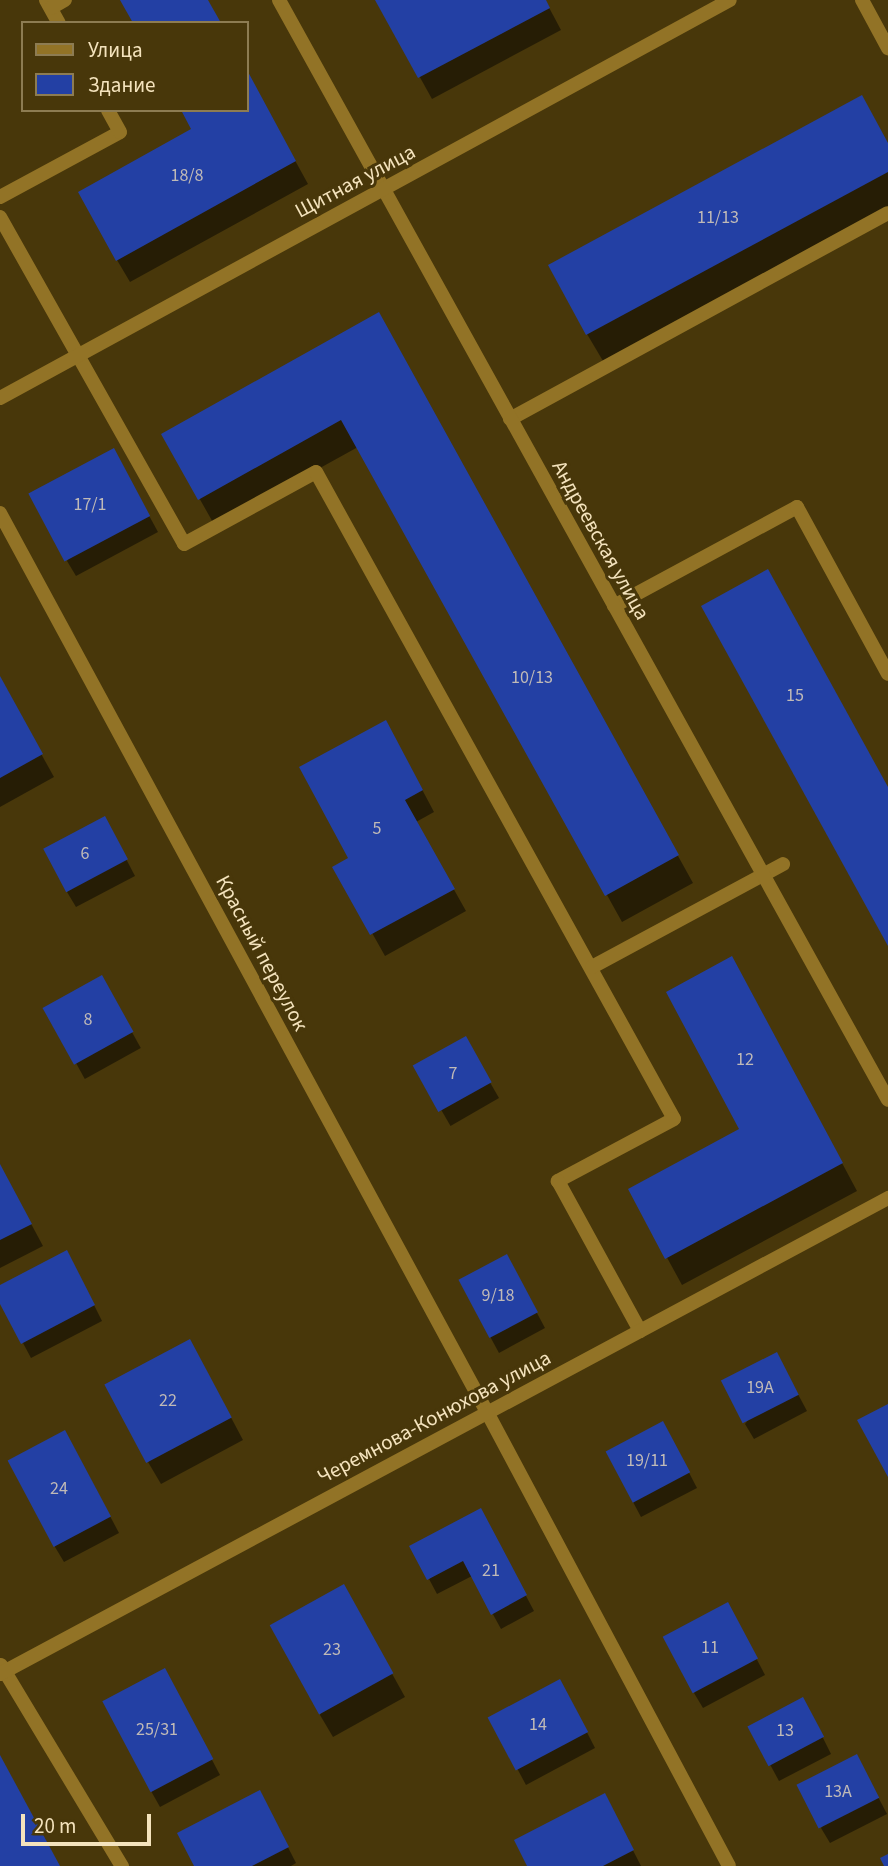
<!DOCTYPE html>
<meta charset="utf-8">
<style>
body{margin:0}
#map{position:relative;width:888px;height:1866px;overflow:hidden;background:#48370a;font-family:"Source Sans 3",sans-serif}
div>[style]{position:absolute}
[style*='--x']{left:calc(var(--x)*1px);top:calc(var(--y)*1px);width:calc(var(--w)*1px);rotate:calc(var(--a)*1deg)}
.shadow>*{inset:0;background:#0007;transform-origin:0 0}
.building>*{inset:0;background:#2340a4;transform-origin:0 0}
.service>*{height:14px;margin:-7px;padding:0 7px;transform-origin:7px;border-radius:7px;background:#927326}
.minor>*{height:14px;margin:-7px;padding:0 7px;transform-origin:7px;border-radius:7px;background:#927326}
span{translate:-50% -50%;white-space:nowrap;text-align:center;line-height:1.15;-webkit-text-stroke:6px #48370a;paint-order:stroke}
.number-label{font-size:18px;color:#c0bab7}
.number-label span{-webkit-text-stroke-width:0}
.street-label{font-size:21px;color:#f4e3bd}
.legend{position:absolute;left:21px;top:21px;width:228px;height:91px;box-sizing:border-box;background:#48370a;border:2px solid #8d7c52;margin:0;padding:9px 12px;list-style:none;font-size:21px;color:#f4e3bd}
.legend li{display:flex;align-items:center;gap:14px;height:35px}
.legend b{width:35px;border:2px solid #8d7c52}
.scale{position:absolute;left:21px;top:1814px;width:130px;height:32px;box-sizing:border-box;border:4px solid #f4e3bd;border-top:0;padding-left:9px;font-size:21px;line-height:24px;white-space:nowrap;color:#f4e3bd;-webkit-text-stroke:5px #48370a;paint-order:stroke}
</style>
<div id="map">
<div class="shadow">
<i style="clip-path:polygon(377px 0,545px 0,561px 30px,432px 99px)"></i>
<i style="clip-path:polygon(247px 73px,308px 184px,130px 282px,117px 260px,193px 130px,247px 110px)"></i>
<i style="clip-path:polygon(888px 144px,888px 207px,603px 361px,587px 334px)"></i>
<i style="clip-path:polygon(393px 341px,693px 883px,622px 922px,358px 447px,215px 526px,163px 434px)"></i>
<i style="clip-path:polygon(122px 466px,158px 532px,76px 576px,67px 561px)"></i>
<i style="clip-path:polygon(0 680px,54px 777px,0 807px)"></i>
<i style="clip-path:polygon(398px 744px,434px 812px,416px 822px,466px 911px,385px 956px,335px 867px,351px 859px)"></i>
<i style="clip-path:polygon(113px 834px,135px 876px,76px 907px,67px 892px)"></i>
<i style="left:102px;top:978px;width:80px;height:64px;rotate:61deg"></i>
<i style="clip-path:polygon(747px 985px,857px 1191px,682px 1285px,630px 1190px,742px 1130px)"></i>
<i style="left:465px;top:1039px;width:68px;height:56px;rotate:60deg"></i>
<i style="clip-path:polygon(0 1166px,43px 1246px,0 1268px)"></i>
<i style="clip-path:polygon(75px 1267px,102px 1321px,31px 1358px,0 1300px,0 1286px)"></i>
<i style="clip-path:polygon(515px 1272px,545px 1328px,499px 1353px,460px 1281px)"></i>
<i style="clip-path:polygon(202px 1363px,243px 1440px,161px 1484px,148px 1462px)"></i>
<i style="clip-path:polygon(785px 1370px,807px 1411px,754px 1439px,745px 1424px)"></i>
<i style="clip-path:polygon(671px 1438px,697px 1488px,641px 1517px,633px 1502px)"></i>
<i style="clip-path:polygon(74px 1448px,119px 1533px,64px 1562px,55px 1547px)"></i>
<i style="clip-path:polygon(489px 1526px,534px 1611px,501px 1629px,472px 1576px,437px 1594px,429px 1579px)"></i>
<i style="clip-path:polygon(356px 1609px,405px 1697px,333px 1737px,320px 1715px)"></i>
<i style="clip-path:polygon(736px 1620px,765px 1675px,703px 1708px,694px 1693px)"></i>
<i style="clip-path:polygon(173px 1686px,220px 1775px,160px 1807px,151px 1791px)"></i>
<i style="clip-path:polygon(569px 1697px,595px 1748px,526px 1785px,490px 1718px)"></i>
<i style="clip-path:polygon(811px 1714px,831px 1754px,779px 1781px,749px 1726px)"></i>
<i style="clip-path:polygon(865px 1772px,887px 1814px,830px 1843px,821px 1828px)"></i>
<i style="clip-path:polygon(268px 1808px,296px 1863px,291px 1866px,196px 1866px)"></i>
<i style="clip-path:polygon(613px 1811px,641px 1866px,529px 1866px)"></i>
</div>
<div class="building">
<i style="clip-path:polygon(120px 0,208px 0,221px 23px,133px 23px)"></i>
<i style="clip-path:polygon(375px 0,546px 0,550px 8px,418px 78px)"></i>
<i style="clip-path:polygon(247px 70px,296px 161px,116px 261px,78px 192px,191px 129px,181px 110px,247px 110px)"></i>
<i style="clip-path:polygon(862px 95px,888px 143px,888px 172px,586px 335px,548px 265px)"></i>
<i style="clip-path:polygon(379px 312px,679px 855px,605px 896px,341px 420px,198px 500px,161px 434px)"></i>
<i style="left:114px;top:448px;width:77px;height:97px;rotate:62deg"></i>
<i style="clip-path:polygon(768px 569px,888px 787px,888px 946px,701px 606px)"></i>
<i style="clip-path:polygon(0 676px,43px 754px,0 778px)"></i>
<i style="clip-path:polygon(386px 720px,423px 790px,405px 800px,455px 889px,370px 935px,332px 867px,348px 858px,299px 767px)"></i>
<i style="left:105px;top:816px;width:49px;height:70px;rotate:62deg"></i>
<i style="clip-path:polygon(732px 956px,843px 1163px,665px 1259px,628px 1189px,739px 1129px,666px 992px)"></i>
<i style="left:102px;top:975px;width:65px;height:68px;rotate:61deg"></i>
<i style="left:466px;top:1036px;width:53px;height:61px;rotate:61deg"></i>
<i style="clip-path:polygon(0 1164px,32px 1224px,0 1240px)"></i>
<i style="clip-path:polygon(67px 1250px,95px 1305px,21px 1344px,0 1304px,0 1285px)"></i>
<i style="left:507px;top:1254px;width:66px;height:55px;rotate:62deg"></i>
<i style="left:190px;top:1339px;width:89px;height:97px;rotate:62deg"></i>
<i style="left:777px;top:1352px;width:48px;height:63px;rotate:63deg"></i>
<i style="clip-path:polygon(888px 1404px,888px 1477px,857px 1420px)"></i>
<i style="left:663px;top:1421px;width:58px;height:65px;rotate:62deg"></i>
<i style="left:65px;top:1430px;width:98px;height:65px;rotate:62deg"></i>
<i style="clip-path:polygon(481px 1508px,527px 1595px,491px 1615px,463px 1561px,427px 1580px,409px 1546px)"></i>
<i style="left:344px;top:1584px;width:102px;height:85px;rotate:61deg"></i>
<i style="left:728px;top:1602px;width:64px;height:74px;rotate:62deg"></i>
<i style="left:165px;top:1668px;width:103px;height:71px;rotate:62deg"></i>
<i style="left:560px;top:1679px;width:60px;height:82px;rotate:62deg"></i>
<i style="left:803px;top:1697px;width:45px;height:63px;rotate:62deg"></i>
<i style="left:857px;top:1754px;width:49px;height:68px;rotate:63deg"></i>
<i style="clip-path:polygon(0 1755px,60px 1866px,0 1866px)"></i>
<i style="clip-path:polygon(260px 1790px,289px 1847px,252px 1866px,194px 1866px,177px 1833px)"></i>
<i style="clip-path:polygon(605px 1793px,634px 1850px,603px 1866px,527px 1866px,514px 1840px)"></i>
<i style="clip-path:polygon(888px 1854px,888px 1866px,884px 1866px,880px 1858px)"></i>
</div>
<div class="service">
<i style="--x:46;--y:0;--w:26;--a:61"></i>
<i style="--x:862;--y:0;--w:55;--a:61.6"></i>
<i style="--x:51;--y:8;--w:16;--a:-30"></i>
<i style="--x:0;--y:197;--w:136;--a:-28.4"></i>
<i style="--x:120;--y:132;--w:25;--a:-119"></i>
<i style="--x:0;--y:217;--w:375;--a:60.6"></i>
<i style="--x:184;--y:544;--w:150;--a:-28.6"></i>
<i style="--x:316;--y:472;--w:739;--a:61.04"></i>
<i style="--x:674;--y:1119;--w:132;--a:151.9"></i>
<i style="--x:558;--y:1181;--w:171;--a:61.3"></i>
<i style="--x:510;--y:419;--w:430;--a:-28.6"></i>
<i style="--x:614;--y:606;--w:208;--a:-28.4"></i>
<i style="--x:797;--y:507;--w:190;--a:61.4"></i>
<i style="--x:592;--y:967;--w:217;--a:-28.3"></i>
<i style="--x:487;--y:1412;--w:514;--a:61.94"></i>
</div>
<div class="minor">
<i style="--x:279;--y:0;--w:1257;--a:61.03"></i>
<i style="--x:0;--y:398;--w:831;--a:-28.6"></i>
<i style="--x:0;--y:513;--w:1022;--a:61.56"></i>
<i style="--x:1;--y:1665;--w:235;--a:59"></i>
<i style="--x:0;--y:1674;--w:1008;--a:-28.19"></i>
</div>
<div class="number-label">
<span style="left:187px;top:176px">18/8</span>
<span style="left:718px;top:218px">11/13</span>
<span style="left:90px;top:505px">17/1</span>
<span style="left:532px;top:678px">10/13</span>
<span style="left:795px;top:696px">15</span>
<span style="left:377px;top:829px">5</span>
<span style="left:85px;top:854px">6</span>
<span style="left:88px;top:1020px">8</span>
<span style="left:745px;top:1060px">12</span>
<span style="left:453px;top:1074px">7</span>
<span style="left:498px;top:1296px">9/18</span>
<span style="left:760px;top:1388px">19А</span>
<span style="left:168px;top:1401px">22</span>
<span style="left:647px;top:1461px">19/11</span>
<span style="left:59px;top:1489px">24</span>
<span style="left:491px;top:1571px">21</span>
<span style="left:710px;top:1648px">11</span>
<span style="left:332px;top:1650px">23</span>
<span style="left:538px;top:1725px">14</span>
<span style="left:157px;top:1730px">25/31</span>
<span style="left:785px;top:1731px">13</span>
<span style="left:838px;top:1792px">13А</span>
</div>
<div class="street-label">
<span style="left:355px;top:181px;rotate:-28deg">Щитная улица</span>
<span style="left:601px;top:540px;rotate:61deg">Андреевская улица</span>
<span style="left:262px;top:953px;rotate:62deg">Красный переулок</span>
<span style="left:434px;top:1417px;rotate:-28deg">Черемнова-Конюхова улица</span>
</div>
<ul class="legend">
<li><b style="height:9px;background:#927326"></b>Улица</li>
<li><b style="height:19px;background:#2340a4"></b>Здание</li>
</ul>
<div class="scale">20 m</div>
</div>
